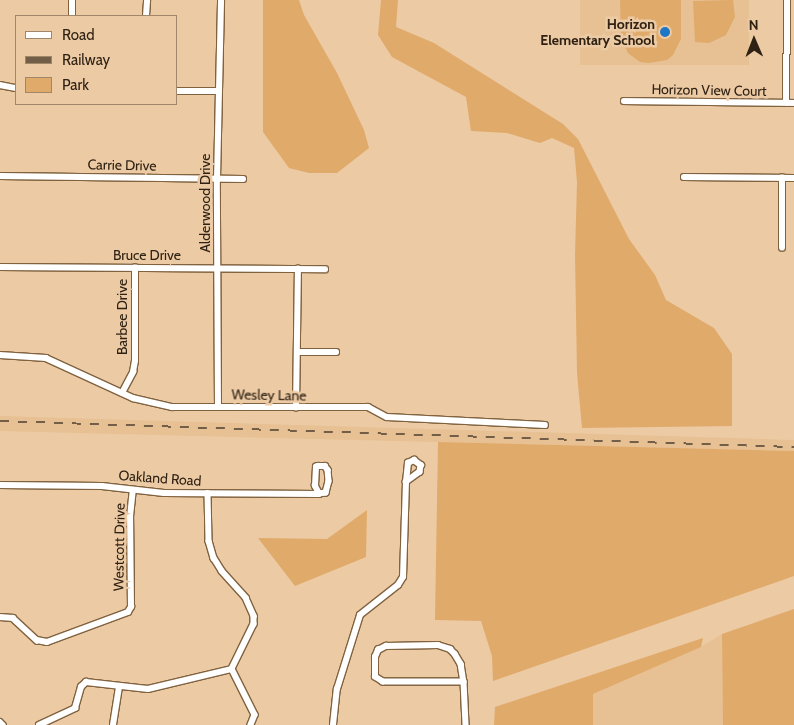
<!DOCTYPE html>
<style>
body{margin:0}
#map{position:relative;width:794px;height:725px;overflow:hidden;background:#eccaa4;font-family:Cabin,sans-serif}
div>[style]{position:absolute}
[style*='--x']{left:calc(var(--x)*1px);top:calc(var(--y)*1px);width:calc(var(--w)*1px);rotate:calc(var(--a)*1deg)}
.built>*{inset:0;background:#e7c093;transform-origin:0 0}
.green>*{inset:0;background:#e0aa6a}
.roads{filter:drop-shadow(1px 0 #80623f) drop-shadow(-1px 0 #80623f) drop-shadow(0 1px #80623f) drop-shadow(0 -1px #80623f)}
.minor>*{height:5.5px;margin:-2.75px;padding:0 2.75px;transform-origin:2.75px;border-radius:2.75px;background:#fff}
.rail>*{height:2px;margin-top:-1px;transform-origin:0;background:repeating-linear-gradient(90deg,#735f48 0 9px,transparent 0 18px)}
.dots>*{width:14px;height:14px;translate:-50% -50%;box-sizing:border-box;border:2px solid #eccaa4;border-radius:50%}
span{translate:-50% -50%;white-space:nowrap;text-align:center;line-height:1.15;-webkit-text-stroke:5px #eccaa4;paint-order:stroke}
.poi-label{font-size:14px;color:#2f2214;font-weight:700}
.right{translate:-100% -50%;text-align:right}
.street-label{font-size:14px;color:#2f2214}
.legend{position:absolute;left:15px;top:15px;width:162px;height:90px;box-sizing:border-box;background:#eccaa4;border:1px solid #a0876a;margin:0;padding:6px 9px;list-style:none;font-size:15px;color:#2f2214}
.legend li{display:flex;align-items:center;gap:10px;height:25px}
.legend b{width:25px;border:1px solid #a0876a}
.north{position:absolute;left:729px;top:15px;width:50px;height:50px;-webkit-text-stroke:4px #eccaa4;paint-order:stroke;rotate:359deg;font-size:14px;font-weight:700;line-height:20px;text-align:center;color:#2f2214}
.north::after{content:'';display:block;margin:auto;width:18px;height:22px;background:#2f2214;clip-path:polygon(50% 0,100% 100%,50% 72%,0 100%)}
</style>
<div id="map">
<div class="built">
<i style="left:580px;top:0;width:169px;height:65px"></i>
<i style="clip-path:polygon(0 416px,794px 440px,794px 451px,0 431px)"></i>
<i style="clip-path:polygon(722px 634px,723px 725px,593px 725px,593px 694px,701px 647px)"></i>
</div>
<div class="green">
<i style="clip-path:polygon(263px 0,299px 0,304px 15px,337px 73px,364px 130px,369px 148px,337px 173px,309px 173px,289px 168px,263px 132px)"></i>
<i style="clip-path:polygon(381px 0,398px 0,396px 27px,434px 43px,563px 124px,578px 139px,629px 239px,655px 275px,666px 300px,714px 328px,732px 354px,732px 426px,582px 428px,577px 373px,575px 255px,577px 182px,574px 148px,552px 138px,540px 143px,507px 133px,471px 131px,466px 97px,392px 57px,378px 35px)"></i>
<i style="clip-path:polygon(620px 0,681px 0,681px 39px,673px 55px,667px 60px,649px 63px,640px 62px,628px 53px,621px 39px)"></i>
<i style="clip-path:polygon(733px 0,735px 17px,726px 35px,709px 43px,695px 42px,693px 1px)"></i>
<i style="clip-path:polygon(438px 442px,794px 451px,794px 576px,493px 681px,492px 656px,481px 621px,435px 620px)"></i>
<i style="clip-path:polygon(367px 510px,366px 557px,295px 586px,258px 538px,327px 539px)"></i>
<i style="clip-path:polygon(794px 609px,794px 725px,723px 725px,722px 634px)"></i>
<i style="clip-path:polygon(703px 638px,701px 647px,593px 694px,593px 725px,494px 725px,495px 707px)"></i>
</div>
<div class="roads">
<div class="minor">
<i style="--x:72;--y:16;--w:16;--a:-90"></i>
<i style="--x:146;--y:16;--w:16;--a:-86"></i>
<i style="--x:0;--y:85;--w:16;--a:11"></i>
<i style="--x:176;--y:91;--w:43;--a:0"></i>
<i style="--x:624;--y:101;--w:170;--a:0.7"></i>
<i style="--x:786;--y:103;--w:103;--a:-89.4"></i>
<i style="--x:0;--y:176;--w:243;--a:0.7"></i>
<i style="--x:684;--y:177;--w:110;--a:0.5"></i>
<i style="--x:782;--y:248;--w:70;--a:-90"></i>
<i style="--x:0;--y:267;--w:325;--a:0.4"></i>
<i style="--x:299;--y:352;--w:37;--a:0"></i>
<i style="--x:0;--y:355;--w:46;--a:3.7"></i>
<i style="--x:46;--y:358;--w:96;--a:24.7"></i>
<i style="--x:133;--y:398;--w:40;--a:13"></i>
<i style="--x:172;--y:407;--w:196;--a:0"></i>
<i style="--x:368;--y:407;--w:21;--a:28"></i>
<i style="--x:387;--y:417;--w:158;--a:2.9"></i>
<i style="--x:122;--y:393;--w:24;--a:-62"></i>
<i style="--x:133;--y:372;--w:11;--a:-80"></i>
<i style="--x:135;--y:361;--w:93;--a:-90"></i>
<i style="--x:218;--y:407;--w:228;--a:-90.3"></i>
<i style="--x:217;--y:179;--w:179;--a:-88.7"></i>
<i style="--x:296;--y:408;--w:139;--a:-89.2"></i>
<i style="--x:414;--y:460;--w:9;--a:36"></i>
<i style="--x:421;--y:465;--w:7;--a:98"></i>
<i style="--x:420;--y:472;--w:17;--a:144"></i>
<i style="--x:406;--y:482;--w:19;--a:-84"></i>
<i style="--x:408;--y:463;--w:7;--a:-27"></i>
<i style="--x:318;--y:466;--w:7;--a:0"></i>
<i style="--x:325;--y:466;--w:5;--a:53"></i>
<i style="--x:328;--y:470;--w:11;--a:85"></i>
<i style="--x:329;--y:481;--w:12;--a:104"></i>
<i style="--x:326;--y:493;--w:7;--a:172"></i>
<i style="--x:319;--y:494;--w:9;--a:-117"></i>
<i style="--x:315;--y:486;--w:19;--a:-87"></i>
<i style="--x:316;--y:467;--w:2;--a:-27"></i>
<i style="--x:0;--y:485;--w:102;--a:0.6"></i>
<i style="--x:102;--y:486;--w:62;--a:6.4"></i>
<i style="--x:164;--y:493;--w:155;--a:0.4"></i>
<i style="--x:208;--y:493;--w:48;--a:88.8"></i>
<i style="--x:209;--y:541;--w:18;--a:74"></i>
<i style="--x:214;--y:558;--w:15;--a:58"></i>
<i style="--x:222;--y:571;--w:36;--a:48"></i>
<i style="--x:246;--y:598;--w:20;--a:66"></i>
<i style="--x:254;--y:616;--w:8;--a:90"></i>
<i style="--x:254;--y:624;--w:50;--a:116.1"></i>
<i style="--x:0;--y:617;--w:13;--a:4"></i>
<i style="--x:13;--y:618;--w:33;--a:43"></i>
<i style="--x:37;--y:640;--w:10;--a:11"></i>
<i style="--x:47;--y:642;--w:86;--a:-20.3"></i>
<i style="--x:128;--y:612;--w:6;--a:-59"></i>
<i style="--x:131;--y:607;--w:90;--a:-90.6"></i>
<i style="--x:130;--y:517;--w:27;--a:-84"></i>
<i style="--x:438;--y:645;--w:13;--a:18"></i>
<i style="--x:450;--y:649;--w:7;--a:45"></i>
<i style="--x:455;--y:654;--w:12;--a:59"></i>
<i style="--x:461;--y:664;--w:18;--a:81"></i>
<i style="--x:464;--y:682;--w:81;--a:180"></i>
<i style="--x:383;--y:682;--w:9;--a:-148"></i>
<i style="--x:375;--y:677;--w:20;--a:-90"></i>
<i style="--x:375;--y:657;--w:8;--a:-67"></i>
<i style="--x:378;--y:650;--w:9;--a:-27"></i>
<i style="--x:386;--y:646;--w:52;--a:-1.1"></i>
<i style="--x:232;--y:669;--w:51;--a:63.4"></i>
<i style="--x:255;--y:715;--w:11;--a:112"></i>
<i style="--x:464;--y:682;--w:43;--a:87.3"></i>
<i style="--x:0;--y:722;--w:4;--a:45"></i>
<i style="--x:39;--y:725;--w:40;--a:-25"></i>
<i style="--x:75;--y:708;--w:22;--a:-74"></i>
<i style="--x:81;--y:687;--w:7;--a:-45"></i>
<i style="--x:86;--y:682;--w:62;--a:6.4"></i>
<i style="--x:148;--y:689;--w:86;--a:-13.4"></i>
<i style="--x:113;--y:725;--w:38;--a:-81"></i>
<i style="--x:333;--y:725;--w:36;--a:-84"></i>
<i style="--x:337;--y:689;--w:77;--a:-72.7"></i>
<i style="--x:360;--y:615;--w:48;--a:-38.3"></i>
<i style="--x:398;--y:585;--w:9;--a:-58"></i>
<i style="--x:403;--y:577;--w:95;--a:-88.2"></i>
</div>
</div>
<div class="rail">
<i style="--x:0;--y:421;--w:794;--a:1.88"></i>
</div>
<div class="dots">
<i style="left:665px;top:32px;background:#1e77c5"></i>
</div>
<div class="poi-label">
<span class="right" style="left:655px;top:32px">Horizon<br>Elementary School</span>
</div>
<div class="street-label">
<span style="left:709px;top:90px;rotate:1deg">Horizon View Court</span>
<span style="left:122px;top:165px;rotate:1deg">Carrie Drive</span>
<span style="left:205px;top:203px;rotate:-90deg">Alderwood Drive</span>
<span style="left:147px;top:255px">Bruce Drive</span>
<span style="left:122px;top:317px;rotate:-90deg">Barbee Drive</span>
<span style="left:269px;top:395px;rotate:1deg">Wesley Lane</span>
<span style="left:160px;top:478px;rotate:4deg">Oakland Road</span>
<span style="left:119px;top:547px;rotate:-89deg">Westcott Drive</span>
</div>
<ul class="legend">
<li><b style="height:6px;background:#fff"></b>Road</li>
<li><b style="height:6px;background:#735f48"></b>Railway</li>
<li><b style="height:14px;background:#e0aa6a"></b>Park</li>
</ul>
<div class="north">N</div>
</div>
